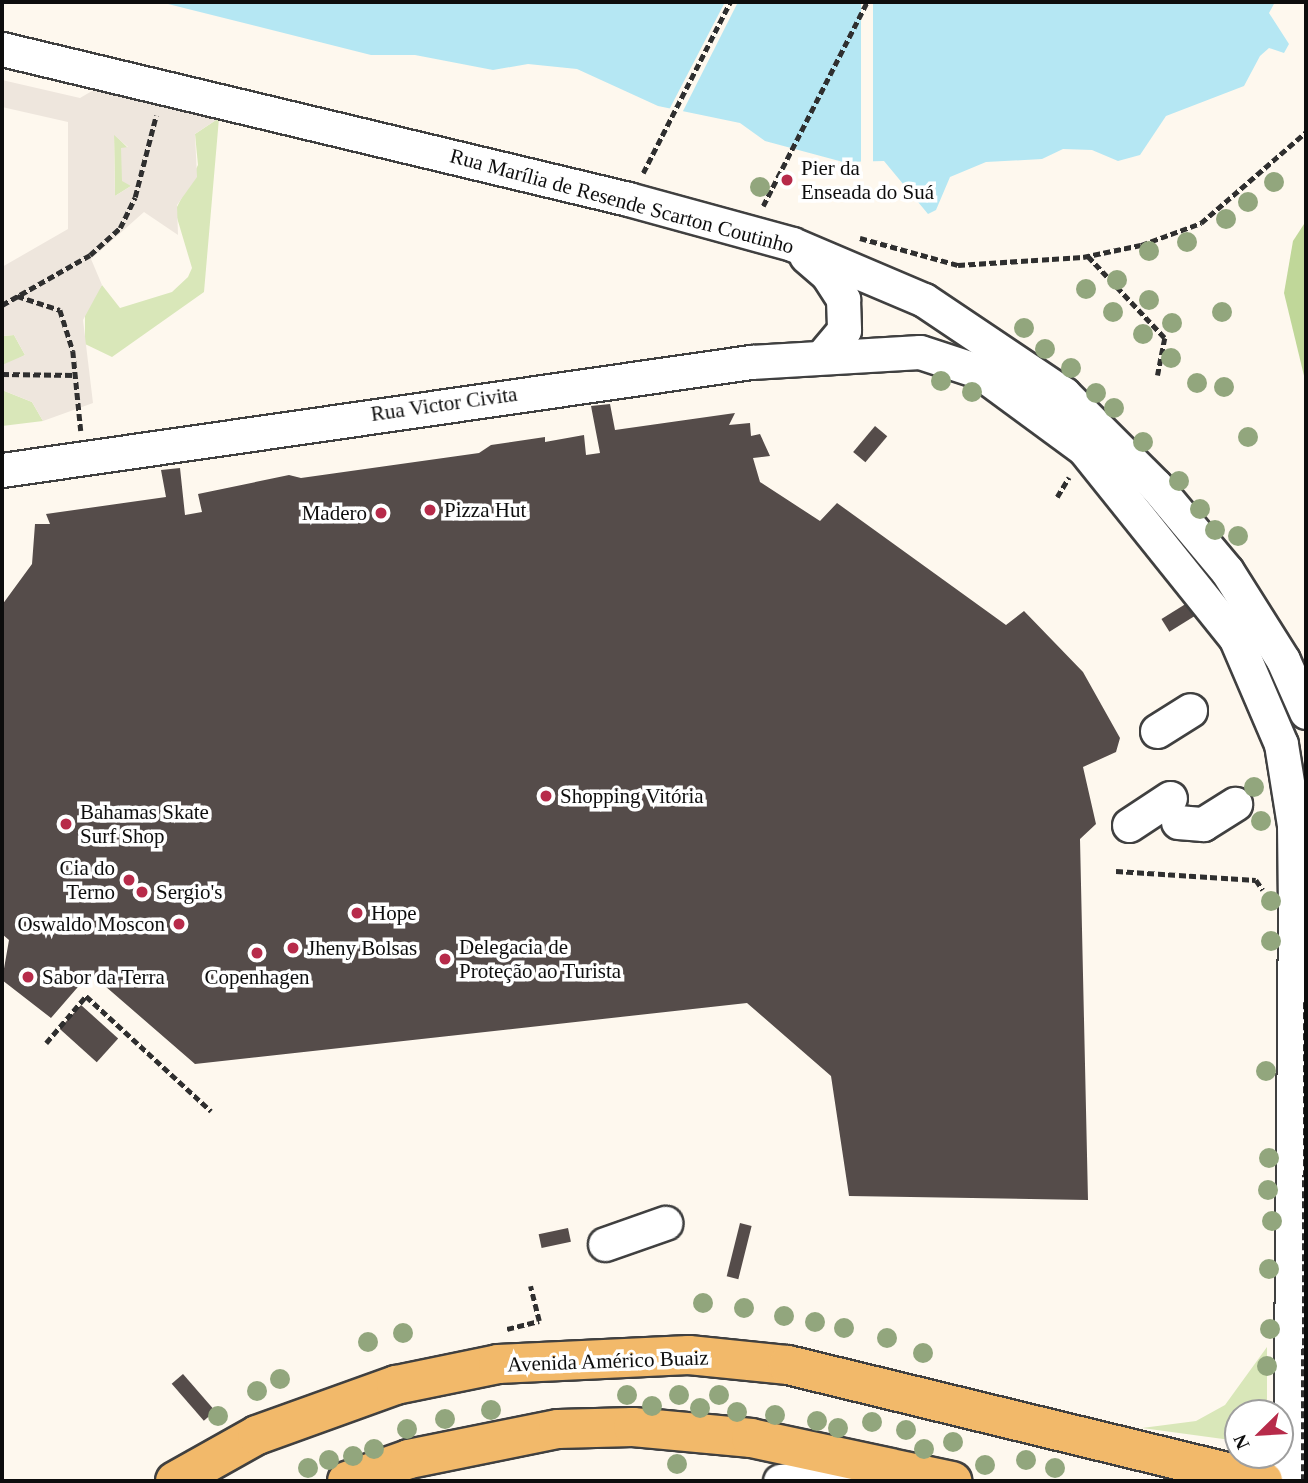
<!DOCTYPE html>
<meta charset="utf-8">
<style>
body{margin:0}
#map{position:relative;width:1308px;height:1483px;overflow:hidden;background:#fef8ee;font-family:"Times New Roman",serif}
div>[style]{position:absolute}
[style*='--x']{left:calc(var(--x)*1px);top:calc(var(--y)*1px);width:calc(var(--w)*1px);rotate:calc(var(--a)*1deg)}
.green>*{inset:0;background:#d9e7b9}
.forest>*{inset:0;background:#c0d799}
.plaza>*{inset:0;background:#eee6dd}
.water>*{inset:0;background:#b5e7f3}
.pier>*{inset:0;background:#fef8ee;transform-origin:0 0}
.building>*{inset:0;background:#554c4a;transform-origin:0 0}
.path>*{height:4.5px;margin-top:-2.25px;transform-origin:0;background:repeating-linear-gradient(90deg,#2f2f2f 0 7px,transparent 0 10.5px)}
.roads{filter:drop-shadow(2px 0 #404040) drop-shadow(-2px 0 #404040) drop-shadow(0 2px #404040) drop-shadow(0 -2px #404040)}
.minor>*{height:33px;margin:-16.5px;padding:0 16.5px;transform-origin:16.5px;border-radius:16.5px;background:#fff}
.major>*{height:38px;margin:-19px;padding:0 19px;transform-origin:19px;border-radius:19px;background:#f2b96a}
.path-bridge>*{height:4.5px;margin-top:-2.25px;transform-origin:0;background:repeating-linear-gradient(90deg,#2f2f2f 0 7px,transparent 0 10.5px)}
.trees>*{width:20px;height:20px;margin:-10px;border-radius:50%;background:#92a67d}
.dots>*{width:19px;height:19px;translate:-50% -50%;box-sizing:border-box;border:4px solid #fff;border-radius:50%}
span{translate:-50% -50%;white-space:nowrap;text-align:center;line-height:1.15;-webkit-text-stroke:7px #fff;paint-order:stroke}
.poi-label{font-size:21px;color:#0d0d0d}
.left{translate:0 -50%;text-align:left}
.right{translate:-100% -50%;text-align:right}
.street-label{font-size:21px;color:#0d0d0d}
.frame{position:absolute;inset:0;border:4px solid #0d0d0d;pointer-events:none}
.north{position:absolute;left:1224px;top:1399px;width:70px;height:70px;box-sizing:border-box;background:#fff;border:2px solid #9e9e9e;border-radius:50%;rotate:246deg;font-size:19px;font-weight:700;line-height:28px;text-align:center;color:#0d0d0d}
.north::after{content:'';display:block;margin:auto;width:24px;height:32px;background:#b72b4a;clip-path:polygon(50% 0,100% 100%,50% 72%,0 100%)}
</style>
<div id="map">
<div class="green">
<i style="clip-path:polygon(219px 118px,204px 292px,112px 357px,85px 344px,85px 309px,102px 285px,120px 308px,172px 292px,188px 277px,192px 268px,175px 211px,198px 165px,195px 134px)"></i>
<i style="clip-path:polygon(114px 134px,128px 148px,122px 148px,131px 186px,115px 196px)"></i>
<i style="clip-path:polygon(14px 335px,25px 355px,3px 367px,2px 336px)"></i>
<i style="clip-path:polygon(2px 390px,32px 402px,43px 421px,2px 426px)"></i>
<i style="clip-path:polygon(1267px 1347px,1267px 1413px,1238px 1413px,1238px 1441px,1142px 1428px,1196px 1421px,1225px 1405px)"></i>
</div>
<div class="forest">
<i style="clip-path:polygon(1306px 221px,1306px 384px,1284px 293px,1293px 241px)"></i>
</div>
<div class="plaza">
<i style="clip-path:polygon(evenodd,2px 80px,80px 98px,109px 81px,221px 109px,219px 118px,195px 134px,197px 177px,177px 205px,178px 235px,144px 212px,91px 259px,102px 285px,83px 320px,93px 403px,43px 421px,32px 402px,2px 390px,2px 365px,25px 355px,14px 335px,2px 336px,2px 267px,68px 229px,68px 122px,2px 107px,2px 80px,114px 135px,128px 147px,121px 148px,122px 181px,131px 186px,115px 196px,114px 135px)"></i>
</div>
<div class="water">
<i style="clip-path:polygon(160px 2px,1275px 2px,1269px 13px,1289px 44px,1284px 53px,1269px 48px,1260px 56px,1244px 86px,1166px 116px,1140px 155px,1118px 161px,1092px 150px,1063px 149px,1042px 159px,986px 162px,950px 177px,936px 210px,928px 214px,884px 161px,843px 162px,765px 141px,740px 123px,658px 106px,577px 69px,528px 64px,493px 70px,415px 55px,371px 55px)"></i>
</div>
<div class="pier">
<i style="clip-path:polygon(725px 2px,738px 2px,681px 115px,669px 110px)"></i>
<i style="left:861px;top:2px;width:12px;height:165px"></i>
</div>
<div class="building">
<i style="clip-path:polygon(610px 404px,615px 430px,735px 413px,729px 425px,750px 423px,751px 436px,760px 434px,770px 456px,753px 458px,760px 482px,820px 521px,837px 503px,1006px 625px,1024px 611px,1083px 672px,1120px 738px,1116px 752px,1083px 767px,1096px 824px,1080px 839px,1088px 1200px,849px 1196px,831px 1076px,747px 1003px,195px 1064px,90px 973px,51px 1018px,2px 980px,9px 940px,2px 934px,2px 605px,32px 564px,35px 524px,50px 524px,46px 514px,166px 497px,161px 470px,180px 468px,185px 515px,202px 512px,198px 494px,289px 475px,301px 478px,479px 453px,491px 445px,545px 437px,545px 442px,584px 435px,586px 455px,600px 453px,591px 406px)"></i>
<i style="left:875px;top:426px;width:16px;height:34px;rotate:40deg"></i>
<i style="left:1192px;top:600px;width:15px;height:36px;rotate:58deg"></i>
<i style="left:81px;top:1005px;width:50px;height:32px;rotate:42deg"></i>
<i style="left:740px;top:1223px;width:12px;height:55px;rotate:14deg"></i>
<i style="left:568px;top:1228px;width:14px;height:30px;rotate:78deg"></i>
<i style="left:183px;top:1374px;width:49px;height:15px;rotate:49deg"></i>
</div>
<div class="path">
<i style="--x:643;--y:173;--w:192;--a:-63"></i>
<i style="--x:763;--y:206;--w:229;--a:-63"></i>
<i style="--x:860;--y:238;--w:102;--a:15.4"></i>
<i style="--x:958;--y:265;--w:125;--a:-3.7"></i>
<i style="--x:1083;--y:257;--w:59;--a:-11.7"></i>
<i style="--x:1141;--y:245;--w:64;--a:-20.1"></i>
<i style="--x:1201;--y:223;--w:139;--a:-40.9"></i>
<i style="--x:1088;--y:256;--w:112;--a:46.8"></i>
<i style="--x:1165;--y:338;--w:38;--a:101"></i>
<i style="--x:17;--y:296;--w:45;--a:18"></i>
<i style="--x:60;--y:310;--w:43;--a:72.4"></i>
<i style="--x:73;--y:351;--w:80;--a:84.3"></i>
<i style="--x:2;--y:305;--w:101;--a:-29.6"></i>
<i style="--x:90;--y:255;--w:40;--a:-42"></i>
<i style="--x:120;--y:228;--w:34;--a:-64"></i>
<i style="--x:135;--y:197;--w:84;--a:-75.5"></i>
<i style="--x:2;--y:374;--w:74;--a:0.8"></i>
<i style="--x:1057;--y:497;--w:23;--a:-59"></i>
<i style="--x:1116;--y:871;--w:140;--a:3.7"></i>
<i style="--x:1256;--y:880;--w:12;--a:55"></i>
<i style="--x:46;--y:1043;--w:62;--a:-49.6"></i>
<i style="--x:86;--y:996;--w:170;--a:42.6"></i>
<i style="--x:507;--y:1329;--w:33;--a:-14"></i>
<i style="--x:539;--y:1321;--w:36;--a:-104"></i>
</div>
<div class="roads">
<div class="minor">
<i style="--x:2;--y:49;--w:644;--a:13.47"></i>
<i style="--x:628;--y:199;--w:170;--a:15.3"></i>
<i style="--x:792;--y:244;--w:143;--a:23"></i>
<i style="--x:924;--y:300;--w:169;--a:33.9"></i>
<i style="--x:1064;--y:394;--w:129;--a:45"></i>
<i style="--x:1155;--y:485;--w:112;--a:50.1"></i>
<i style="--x:1227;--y:571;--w:105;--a:57.8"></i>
<i style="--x:1283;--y:660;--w:57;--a:66.1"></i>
<i style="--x:806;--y:256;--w:28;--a:41"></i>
<i style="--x:827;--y:274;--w:30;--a:57"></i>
<i style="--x:843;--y:299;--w:31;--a:88"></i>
<i style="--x:844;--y:330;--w:31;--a:130"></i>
<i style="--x:2;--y:470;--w:757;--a:-8.21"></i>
<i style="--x:751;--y:362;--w:169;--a:-3.4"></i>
<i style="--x:920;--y:352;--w:61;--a:18.1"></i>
<i style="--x:978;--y:371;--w:132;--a:36.3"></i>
<i style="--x:1084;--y:449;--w:243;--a:51.3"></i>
<i style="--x:1236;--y:639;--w:114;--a:66.8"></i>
<i style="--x:1281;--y:744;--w:82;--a:80.9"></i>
<i style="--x:1294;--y:825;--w:80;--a:89.3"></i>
<i style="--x:1295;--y:905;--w:576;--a:90.5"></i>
<i style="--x:1157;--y:731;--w:39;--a:-32"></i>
<i style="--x:1178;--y:822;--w:25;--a:5"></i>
<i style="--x:1203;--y:824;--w:38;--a:-32"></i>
<i style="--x:1129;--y:825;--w:49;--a:-33.4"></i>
<i style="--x:605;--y:1244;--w:64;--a:-19.3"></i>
<i style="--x:780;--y:1481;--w:96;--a:-6.6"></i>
</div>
<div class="major">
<i style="--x:175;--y:1481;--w:94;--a:-29.3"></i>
<i style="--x:257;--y:1435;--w:148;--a:-19.8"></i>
<i style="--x:396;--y:1385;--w:104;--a:-11.6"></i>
<i style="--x:498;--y:1364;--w:191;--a:-2.7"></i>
<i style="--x:689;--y:1355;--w:100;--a:5.8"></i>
<i style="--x:788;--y:1365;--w:489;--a:13.7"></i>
<i style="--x:347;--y:1481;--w:66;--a:-19.5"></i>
<i style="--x:409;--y:1459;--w:152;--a:-11.4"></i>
<i style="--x:558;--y:1429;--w:75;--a:-1.5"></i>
<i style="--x:633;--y:1427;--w:119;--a:5.3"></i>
<i style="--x:751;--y:1438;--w:206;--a:12.1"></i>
</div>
</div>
<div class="path-bridge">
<i style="--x:1303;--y:1481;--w:520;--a:-89.67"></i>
</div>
<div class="trees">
<i style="left:1274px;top:182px"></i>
<i style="left:760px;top:187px"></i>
<i style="left:1248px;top:202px"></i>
<i style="left:1226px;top:219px"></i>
<i style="left:1187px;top:242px"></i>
<i style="left:1149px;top:251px"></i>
<i style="left:1117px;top:280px"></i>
<i style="left:1086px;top:289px"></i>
<i style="left:1149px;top:300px"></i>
<i style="left:1113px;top:312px"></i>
<i style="left:1222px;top:312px"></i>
<i style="left:1172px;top:323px"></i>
<i style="left:1024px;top:328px"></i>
<i style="left:1143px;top:334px"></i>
<i style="left:1045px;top:349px"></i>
<i style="left:1171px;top:358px"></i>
<i style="left:1071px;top:368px"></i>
<i style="left:941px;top:381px"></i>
<i style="left:1197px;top:383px"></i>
<i style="left:1224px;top:387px"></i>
<i style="left:972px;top:392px"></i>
<i style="left:1096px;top:393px"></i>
<i style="left:1114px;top:408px"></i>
<i style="left:1248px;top:437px"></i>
<i style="left:1143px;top:442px"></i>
<i style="left:1179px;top:481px"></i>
<i style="left:1200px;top:509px"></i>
<i style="left:1215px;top:530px"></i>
<i style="left:1238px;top:536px"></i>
<i style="left:1254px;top:787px"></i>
<i style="left:1261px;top:821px"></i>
<i style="left:1271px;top:901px"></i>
<i style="left:1271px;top:941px"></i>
<i style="left:1266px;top:1071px"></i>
<i style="left:1269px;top:1158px"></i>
<i style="left:1268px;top:1190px"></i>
<i style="left:1272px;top:1221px"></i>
<i style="left:1269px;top:1269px"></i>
<i style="left:703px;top:1303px"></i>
<i style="left:744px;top:1308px"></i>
<i style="left:784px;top:1316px"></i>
<i style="left:815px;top:1322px"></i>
<i style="left:844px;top:1328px"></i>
<i style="left:1270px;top:1329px"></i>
<i style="left:403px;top:1333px"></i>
<i style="left:887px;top:1338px"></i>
<i style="left:368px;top:1342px"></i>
<i style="left:923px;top:1353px"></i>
<i style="left:1267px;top:1366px"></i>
<i style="left:280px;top:1379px"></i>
<i style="left:257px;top:1391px"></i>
<i style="left:627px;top:1395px"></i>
<i style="left:679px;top:1395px"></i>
<i style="left:719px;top:1395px"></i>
<i style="left:652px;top:1406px"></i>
<i style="left:700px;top:1408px"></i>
<i style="left:491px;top:1410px"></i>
<i style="left:737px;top:1412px"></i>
<i style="left:775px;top:1415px"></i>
<i style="left:218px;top:1416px"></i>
<i style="left:445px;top:1419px"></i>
<i style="left:817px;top:1421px"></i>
<i style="left:872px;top:1422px"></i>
<i style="left:838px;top:1428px"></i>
<i style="left:407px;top:1429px"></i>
<i style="left:906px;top:1430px"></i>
<i style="left:953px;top:1442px"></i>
<i style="left:374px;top:1449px"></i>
<i style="left:924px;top:1449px"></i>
<i style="left:353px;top:1456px"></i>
<i style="left:329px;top:1460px"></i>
<i style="left:1026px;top:1460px"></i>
<i style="left:677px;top:1464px"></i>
<i style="left:985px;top:1465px"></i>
<i style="left:308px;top:1468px"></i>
<i style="left:1055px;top:1468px"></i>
</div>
<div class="dots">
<i style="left:787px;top:180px;background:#b72b4a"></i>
<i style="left:430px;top:510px;background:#b72b4a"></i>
<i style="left:381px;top:513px;background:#b72b4a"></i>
<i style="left:546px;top:796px;background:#b72b4a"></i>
<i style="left:66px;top:824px;background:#b72b4a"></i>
<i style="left:129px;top:880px;background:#b72b4a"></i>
<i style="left:142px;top:892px;background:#b72b4a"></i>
<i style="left:357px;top:913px;background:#b72b4a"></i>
<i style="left:179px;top:924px;background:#b72b4a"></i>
<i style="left:293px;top:948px;background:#b72b4a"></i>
<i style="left:257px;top:953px;background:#b72b4a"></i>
<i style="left:445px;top:959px;background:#b72b4a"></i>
<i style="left:28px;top:977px;background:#b72b4a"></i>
</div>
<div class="poi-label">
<span class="left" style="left:801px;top:180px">Pier da<br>Enseada do Suá</span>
<span class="left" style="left:444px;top:510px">Pizza Hut</span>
<span class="right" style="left:367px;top:513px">Madero</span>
<span class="left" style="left:560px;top:796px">Shopping Vitória</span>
<span class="left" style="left:80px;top:824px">Bahamas Skate<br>Surf Shop</span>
<span class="right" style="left:115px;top:880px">Cia do<br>Terno</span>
<span class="left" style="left:156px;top:892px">Sergio's</span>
<span class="left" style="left:371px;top:913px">Hope</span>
<span class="right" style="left:165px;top:924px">Oswaldo Moscon</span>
<span class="left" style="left:459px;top:959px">Delegacia de<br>Proteção ao Turista</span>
<span class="left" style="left:307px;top:948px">Jheny Bolsas</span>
<span class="left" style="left:42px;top:977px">Sabor da Terra</span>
<span style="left:257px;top:977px">Copenhagen</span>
</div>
<div class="street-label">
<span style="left:622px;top:201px;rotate:15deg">Rua Marília de Resende Scarton Coutinho</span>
<span style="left:444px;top:404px;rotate:-8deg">Rua Victor Civita</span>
<span style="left:608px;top:1361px;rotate:-2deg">Avenida Américo Buaiz</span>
</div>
<div class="frame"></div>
<div class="north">N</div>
</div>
